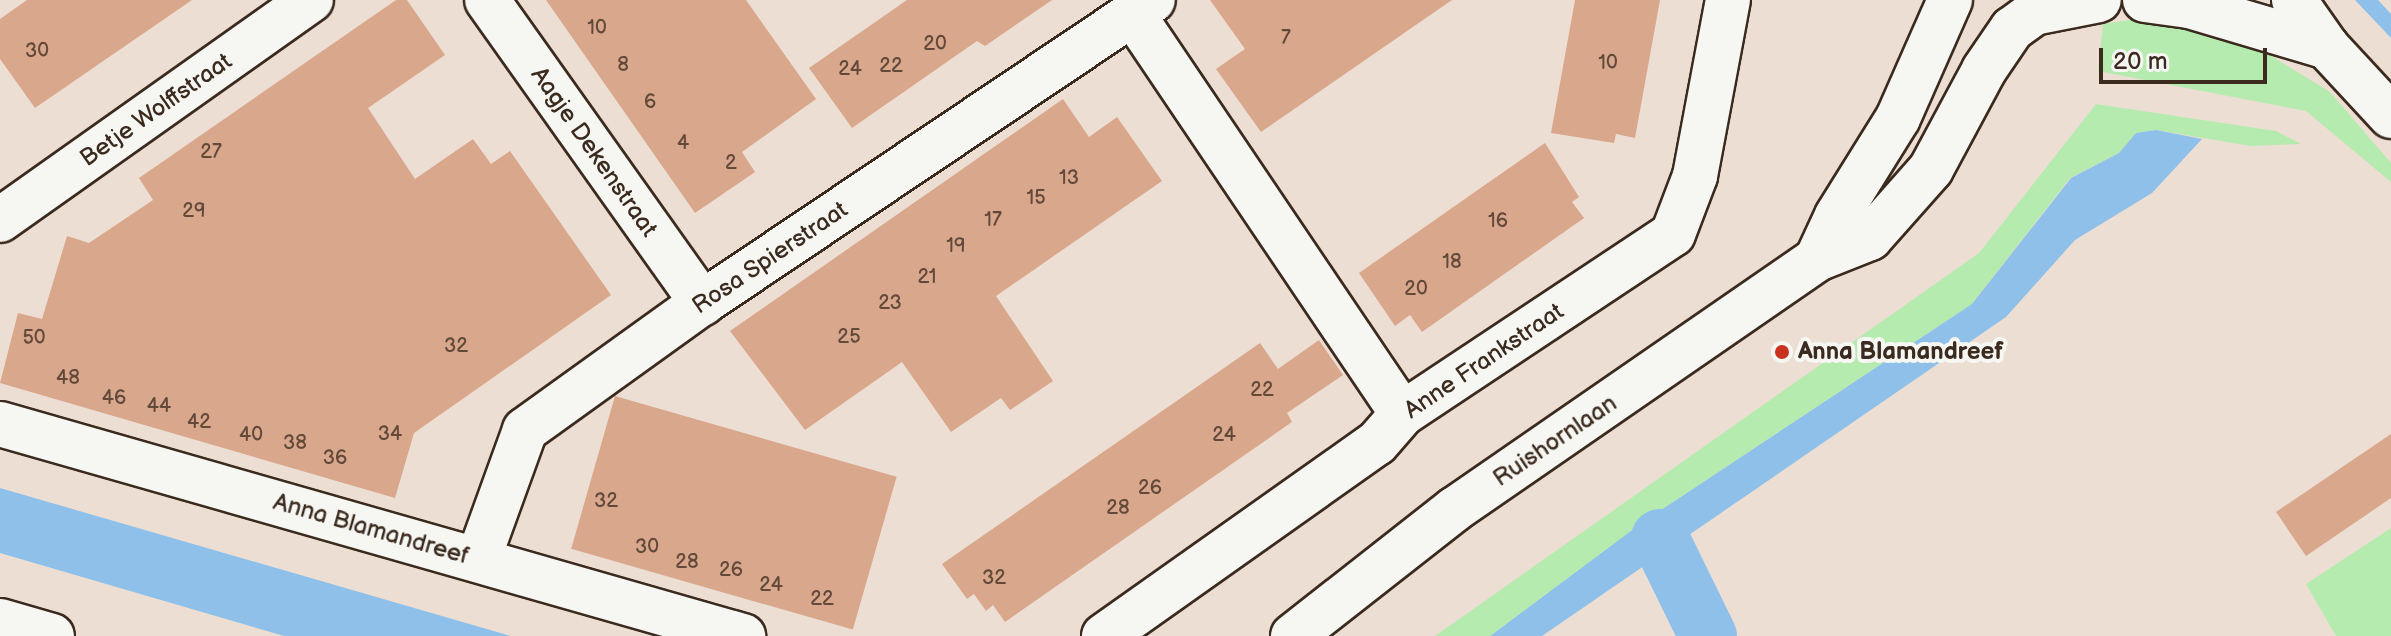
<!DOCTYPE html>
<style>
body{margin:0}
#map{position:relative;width:2391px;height:636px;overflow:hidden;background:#edded3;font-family:"Balsamiq Sans",sans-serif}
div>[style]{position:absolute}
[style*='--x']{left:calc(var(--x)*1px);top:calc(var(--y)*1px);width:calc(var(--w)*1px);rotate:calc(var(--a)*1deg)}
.green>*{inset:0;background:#b5ebae}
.water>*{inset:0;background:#8ec0ea}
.canal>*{height:58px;margin:-29px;padding:0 29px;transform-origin:29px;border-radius:29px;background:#8ec0ea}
.building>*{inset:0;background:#d9a78c;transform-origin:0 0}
.roads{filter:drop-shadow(2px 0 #3b2a1e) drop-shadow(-2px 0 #3b2a1e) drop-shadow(0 2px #3b2a1e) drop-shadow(0 -2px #3b2a1e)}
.minor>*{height:44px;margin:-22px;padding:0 22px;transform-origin:22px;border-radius:22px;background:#f6f6f2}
.secondary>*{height:44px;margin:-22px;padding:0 22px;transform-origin:22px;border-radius:22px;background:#f6f6f2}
.dots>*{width:22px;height:22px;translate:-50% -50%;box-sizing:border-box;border:4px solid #f6f6f2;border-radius:50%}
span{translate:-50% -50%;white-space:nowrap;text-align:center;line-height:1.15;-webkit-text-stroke:8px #f6f6f2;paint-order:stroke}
.number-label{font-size:20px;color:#62493a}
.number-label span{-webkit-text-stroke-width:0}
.street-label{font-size:24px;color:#3b2a1e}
.poi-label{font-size:24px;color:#3b2a1e;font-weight:700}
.left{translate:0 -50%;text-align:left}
.scale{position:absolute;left:2099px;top:48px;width:168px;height:36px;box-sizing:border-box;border:4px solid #3b2a1e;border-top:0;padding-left:10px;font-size:24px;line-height:28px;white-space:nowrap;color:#3b2a1e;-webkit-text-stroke:6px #f6f6f2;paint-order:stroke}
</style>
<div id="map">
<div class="green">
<i style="clip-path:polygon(2143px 18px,2250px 43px,2330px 92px,2391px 163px,2391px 182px,2306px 111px,2098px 71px,2103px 24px)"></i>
<i style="clip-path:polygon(2096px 104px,2276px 131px,2301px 144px,2250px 146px,2156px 130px,2136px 133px,2119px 153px,2070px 178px,1972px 304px,1643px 522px,1490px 636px,1435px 636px,1979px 253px)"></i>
<i style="clip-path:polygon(2391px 528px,2391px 636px,2336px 636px,2306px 584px)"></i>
</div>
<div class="water">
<i style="clip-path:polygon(2355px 0,2378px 0,2391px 14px,2391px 38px)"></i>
<i style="clip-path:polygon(2156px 130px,2202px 139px,2152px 193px,2075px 240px,2006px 317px,1542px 636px,1490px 636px,1643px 522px,1972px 304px,2071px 178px,2119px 153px,2136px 133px)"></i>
<i style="clip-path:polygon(0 488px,511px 636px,284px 636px,0 553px)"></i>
</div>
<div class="canal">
<i style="--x:1660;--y:538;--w:109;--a:63.9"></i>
</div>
<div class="building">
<i style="clip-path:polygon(27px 0,192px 0,35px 108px,0 59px,0 19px)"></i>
<i style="clip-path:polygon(396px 0,407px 0,445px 55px,368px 108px,415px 179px,473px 139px,491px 164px,510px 151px,611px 295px,414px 433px,395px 498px,0 383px,18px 313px,42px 319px,67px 236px,89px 243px,153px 200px,139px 178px)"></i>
<i style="clip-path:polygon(546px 0,746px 0,816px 99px,742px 152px,755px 172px,695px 213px)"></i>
<i style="clip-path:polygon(907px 0,1052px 0,985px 46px,977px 41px,852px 128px,809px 68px)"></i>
<i style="clip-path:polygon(1210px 0,1452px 0,1261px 132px,1216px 69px,1245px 49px)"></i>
<i style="clip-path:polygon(1575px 0,1660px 0,1635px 138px,1616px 134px,1614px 143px,1551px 133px)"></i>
<i style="clip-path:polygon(1063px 99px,1089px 137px,1117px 117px,1162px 181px,996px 296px,1053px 381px,1010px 410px,1001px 398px,951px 432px,902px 362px,805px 430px,730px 331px)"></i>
<i style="clip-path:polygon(1545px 143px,1579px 197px,1572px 202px,1584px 218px,1422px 332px,1410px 315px,1395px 326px,1359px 273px)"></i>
<i style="clip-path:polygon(1319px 340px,1343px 375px,1287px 413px,1292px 422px,1005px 622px,993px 605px,986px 611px,974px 594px,967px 599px,942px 564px,1260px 343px,1278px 369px)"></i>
<i style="left:615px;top:396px;width:293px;height:159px;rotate:16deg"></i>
<i style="clip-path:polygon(2391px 434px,2391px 498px,2306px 556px,2276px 512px)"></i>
</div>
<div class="roads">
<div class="minor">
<i style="--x:487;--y:0;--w:372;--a:54.6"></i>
<i style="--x:1132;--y:13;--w:483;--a:56"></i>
<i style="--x:0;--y:220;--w:381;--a:-35.3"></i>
<i style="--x:0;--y:424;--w:773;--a:15.93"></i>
<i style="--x:478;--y:560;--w:138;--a:-70.1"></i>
<i style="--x:525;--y:430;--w:218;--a:-35.7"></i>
<i style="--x:702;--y:303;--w:543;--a:-33.89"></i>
<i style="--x:0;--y:621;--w:54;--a:16.1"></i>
<i style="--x:1104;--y:636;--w:334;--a:-35.3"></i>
<i style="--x:1377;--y:443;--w:38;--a:-49"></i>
<i style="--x:1402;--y:414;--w:325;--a:-33.6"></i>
<i style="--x:1673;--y:234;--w:62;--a:-69.2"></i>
<i style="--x:1695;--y:176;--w:179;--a:-79.4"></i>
</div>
<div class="secondary">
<i style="--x:2145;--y:0;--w:44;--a:7.8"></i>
<i style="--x:2189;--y:6;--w:144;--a:16.5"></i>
<i style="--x:2294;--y:0;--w:57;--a:54.9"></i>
<i style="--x:2327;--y:47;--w:94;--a:47.2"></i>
<i style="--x:1817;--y:259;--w:47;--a:-65.1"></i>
<i style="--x:1837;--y:216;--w:115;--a:-58.1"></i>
<i style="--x:1898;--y:118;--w:129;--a:-66.2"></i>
<i style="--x:1293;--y:636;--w:206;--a:-38.1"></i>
<i style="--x:1455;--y:509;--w:440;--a:-34.6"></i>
<i style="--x:1817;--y:259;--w:57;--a:-21.6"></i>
<i style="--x:1870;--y:238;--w:92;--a:-48.5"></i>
<i style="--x:1931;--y:169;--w:112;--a:-61.8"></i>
<i style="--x:1984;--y:70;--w:50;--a:-55.7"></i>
<i style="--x:2012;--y:29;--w:27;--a:-36"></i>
<i style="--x:2034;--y:13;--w:66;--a:-11.3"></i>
</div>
</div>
<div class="dots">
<i style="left:1782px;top:352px;background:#c8321e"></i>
</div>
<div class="number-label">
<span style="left:597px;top:28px">10</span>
<span style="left:1286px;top:38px">7</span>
<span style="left:935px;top:44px">20</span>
<span style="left:37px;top:51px">30</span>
<span style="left:1608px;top:63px">10</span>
<span style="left:623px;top:65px">8</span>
<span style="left:891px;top:66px">22</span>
<span style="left:850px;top:69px">24</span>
<span style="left:650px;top:102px">6</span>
<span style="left:683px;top:143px">4</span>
<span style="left:211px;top:152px">27</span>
<span style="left:731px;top:163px">2</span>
<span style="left:1069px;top:178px">13</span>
<span style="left:1036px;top:198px">15</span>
<span style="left:194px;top:211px">29</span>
<span style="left:993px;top:220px">17</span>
<span style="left:1498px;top:221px">16</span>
<span style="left:956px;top:246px">19</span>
<span style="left:1452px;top:262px">18</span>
<span style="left:927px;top:277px">21</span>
<span style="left:1416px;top:289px">20</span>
<span style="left:890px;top:303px">23</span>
<span style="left:849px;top:337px">25</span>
<span style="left:34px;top:338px">50</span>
<span style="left:456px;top:346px">32</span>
<span style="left:68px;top:378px">48</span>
<span style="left:1262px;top:390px">22</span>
<span style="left:114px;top:398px">46</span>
<span style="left:159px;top:406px">44</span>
<span style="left:199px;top:422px">42</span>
<span style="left:390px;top:434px">34</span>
<span style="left:251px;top:435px">40</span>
<span style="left:1224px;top:435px">24</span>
<span style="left:295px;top:443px">38</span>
<span style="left:335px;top:458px">36</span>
<span style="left:1150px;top:488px">26</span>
<span style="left:606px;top:501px">32</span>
<span style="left:1118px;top:508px">28</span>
<span style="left:647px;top:547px">30</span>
<span style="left:687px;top:562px">28</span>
<span style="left:731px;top:570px">26</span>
<span style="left:994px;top:578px">32</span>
<span style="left:771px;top:585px">24</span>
<span style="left:822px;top:599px">22</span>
</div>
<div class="street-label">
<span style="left:156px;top:110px;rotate:-35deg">Betje Wolffstraat</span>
<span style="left:594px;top:152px;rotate:55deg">Aagje Dekenstraat</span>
<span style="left:770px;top:258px;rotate:-34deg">Rosa Spierstraat</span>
<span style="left:1484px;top:361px;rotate:-34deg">Anne Frankstraat</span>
<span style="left:1555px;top:441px;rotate:-34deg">Ruishornlaan</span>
<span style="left:371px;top:529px;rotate:16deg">Anna Blamandreef</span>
</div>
<div class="poi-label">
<span class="left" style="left:1798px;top:352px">Anna Blamandreef</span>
</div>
<div class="scale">20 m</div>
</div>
